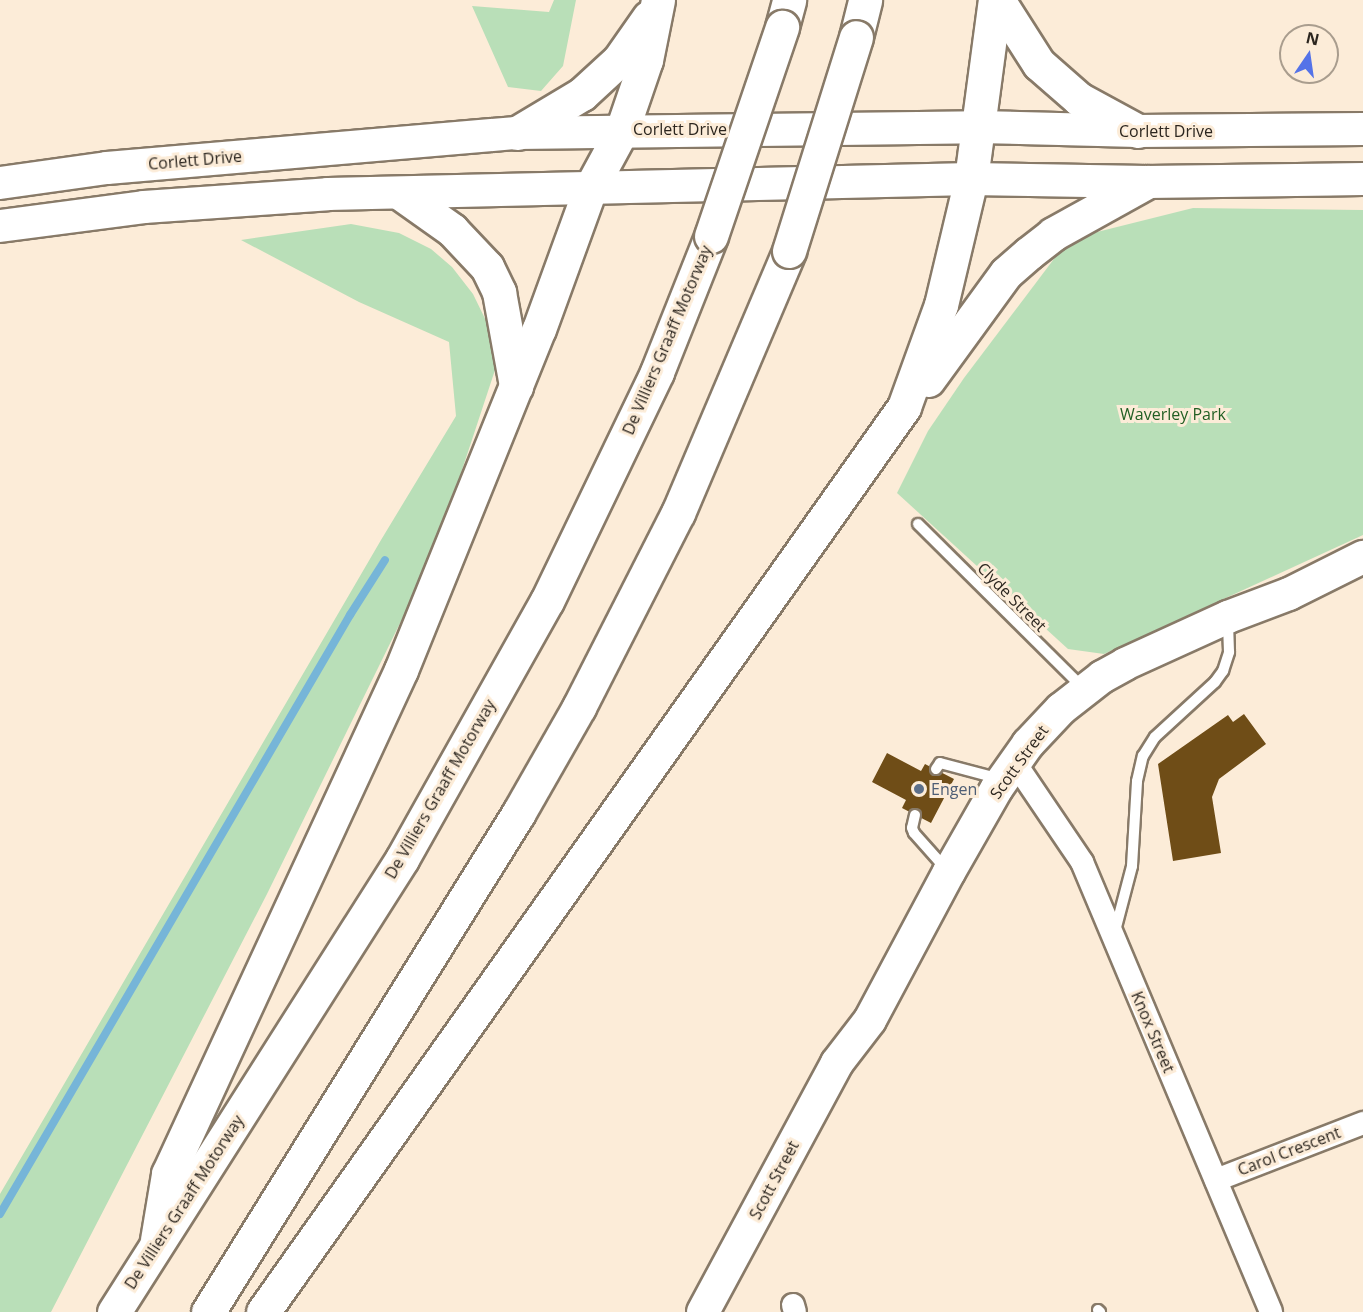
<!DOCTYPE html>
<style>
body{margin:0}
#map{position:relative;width:1363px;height:1312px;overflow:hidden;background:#fcecd8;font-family:"Open Sans",sans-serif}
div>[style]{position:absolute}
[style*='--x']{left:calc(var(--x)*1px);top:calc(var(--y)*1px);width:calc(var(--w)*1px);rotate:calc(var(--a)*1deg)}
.green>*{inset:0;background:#b9dfb8}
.stream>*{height:8px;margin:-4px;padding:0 4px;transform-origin:4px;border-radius:4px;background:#76b5d8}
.building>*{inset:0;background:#6f4d17}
.roads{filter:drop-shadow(2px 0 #887a68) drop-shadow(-2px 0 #887a68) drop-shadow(0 2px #887a68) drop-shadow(0 -2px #887a68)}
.lane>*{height:10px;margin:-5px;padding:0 5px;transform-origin:5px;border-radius:5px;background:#fff}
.street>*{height:22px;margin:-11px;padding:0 11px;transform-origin:11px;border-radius:11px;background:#fff}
.secondary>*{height:32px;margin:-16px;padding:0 16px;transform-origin:16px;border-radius:16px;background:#fff}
.highway>*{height:33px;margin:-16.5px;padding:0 16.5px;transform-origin:16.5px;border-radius:16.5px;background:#fff}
.bridges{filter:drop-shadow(2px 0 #887a68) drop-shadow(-2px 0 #887a68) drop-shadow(0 2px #887a68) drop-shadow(0 -2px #887a68)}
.highway-bridge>*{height:33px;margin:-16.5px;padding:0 16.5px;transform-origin:16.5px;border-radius:16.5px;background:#fff}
.dots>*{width:16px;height:16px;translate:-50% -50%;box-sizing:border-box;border:3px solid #fcecd8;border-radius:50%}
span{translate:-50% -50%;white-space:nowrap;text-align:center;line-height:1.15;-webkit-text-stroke:6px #fcecd8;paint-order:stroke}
.street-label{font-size:16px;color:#2c261f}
.park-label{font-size:16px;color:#215f23}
.service-label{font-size:16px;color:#4e5e75}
.left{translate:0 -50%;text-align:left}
.north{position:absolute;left:1279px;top:24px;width:60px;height:60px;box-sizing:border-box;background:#fcecd8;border:2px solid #a99d8e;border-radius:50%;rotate:13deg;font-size:16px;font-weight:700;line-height:24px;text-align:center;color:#2c261f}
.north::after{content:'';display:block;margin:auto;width:21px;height:27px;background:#5573e8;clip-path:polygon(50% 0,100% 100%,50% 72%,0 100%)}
</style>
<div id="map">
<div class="green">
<i style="clip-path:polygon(554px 0,576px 0,563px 66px,541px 91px,508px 87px,472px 6px,549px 12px)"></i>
<i style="clip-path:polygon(1193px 208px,1363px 210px,1363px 535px,1104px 654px,1068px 649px,897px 493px,928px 431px,964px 378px,1069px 239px)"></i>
<i style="clip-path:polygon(351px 224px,399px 233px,431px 249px,452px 267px,473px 294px,492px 333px,496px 367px,460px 476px,405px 613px,267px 894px,51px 1312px,0 1312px,0 1194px,381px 540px,456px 416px,449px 342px,359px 302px,241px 240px)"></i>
</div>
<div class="stream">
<i style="--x:0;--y:1214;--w:694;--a:-59.7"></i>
<i style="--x:350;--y:615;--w:65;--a:-57.5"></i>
</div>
<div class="building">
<i style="clip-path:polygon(1244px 714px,1266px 744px,1219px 779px,1212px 797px,1221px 853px,1173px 861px,1158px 764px,1228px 715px,1233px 722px)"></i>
<i style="clip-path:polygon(887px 753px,921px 771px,925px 764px,954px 779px,931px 823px,902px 808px,906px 800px,872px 782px)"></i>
</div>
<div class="roads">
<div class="lane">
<i style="--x:918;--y:524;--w:234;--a:44.8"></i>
<i style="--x:936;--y:769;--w:7;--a:-56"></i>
<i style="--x:940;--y:763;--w:62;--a:14.9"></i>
<i style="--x:915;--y:815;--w:13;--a:103"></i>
<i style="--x:912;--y:828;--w:5;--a:68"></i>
<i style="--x:914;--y:833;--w:50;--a:48.3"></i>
<i style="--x:1115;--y:931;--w:67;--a:-75.3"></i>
<i style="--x:1132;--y:866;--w:85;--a:-86.6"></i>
<i style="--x:1137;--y:781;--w:26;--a:-77"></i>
<i style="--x:1143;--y:756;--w:22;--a:-58"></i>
<i style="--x:1155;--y:737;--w:81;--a:-42.5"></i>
<i style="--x:1215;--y:682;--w:14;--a:-54"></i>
<i style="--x:1223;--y:671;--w:20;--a:-72"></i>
<i style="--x:1229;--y:652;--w:31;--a:-92"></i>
<i style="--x:1098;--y:1310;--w:3;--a:45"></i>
</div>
<div class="street">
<i style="--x:1015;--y:763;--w:120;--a:55.9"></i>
<i style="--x:1082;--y:862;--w:488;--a:67.2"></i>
<i style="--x:1216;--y:1180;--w:158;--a:-21.2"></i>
<i style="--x:793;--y:1305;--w:7;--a:74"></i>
</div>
<div class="secondary">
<i style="--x:0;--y:183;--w:108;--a:-8"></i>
<i style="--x:107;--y:168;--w:411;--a:-4.9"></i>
<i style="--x:517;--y:133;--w:461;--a:-0.7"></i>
<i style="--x:978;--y:127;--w:160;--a:1.4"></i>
<i style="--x:1138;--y:131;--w:225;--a:-0.5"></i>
<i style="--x:0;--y:226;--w:145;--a:-7.5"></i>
<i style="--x:144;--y:207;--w:184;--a:-4"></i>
<i style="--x:328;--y:194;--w:643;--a:-1.34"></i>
<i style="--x:971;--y:179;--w:176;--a:1"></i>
<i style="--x:1147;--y:182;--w:216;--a:-0.8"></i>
<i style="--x:703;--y:1312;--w:283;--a:-61.7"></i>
<i style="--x:837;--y:1063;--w:54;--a:-52.5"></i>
<i style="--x:870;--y:1020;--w:168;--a:-61.9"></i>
<i style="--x:949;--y:872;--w:97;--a:-60.3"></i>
<i style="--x:997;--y:788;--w:54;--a:-54.8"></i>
<i style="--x:1028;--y:744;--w:48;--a:-46.7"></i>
<i style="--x:1061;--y:709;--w:52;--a:-38"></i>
<i style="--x:1102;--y:677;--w:26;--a:-29"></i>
<i style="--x:1125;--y:664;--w:113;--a:-24.5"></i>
<i style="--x:1228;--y:617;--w:65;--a:-20.7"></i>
<i style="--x:1289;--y:594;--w:83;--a:-26.6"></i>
</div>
<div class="highway">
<i style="--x:998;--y:0;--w:76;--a:57.4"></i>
<i style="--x:1039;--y:64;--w:53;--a:41.2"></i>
<i style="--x:1079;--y:99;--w:67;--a:28.5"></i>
<i style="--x:782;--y:27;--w:28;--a:-75"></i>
<i style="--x:856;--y:37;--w:38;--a:-76"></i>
<i style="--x:517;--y:133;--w:76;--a:-31"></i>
<i style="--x:582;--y:94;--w:50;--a:-42.6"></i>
<i style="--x:619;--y:60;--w:52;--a:-55.1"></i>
<i style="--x:400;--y:193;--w:64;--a:35.4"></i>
<i style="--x:452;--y:230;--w:51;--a:46.6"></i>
<i style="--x:487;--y:267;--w:28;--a:64"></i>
<i style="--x:499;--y:292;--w:96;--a:79.7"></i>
<i style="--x:928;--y:380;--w:132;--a:-53.9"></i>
<i style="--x:1006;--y:273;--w:30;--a:-41"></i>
<i style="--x:1029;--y:253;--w:31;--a:-38"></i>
<i style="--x:1053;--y:234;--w:107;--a:-29"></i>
<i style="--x:157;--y:1240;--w:67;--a:-80.5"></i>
<i style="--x:168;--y:1174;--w:555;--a:-65.19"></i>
<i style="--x:401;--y:670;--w:368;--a:-68"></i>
<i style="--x:539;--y:329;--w:149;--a:-70"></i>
<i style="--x:590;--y:189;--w:67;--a:-61.5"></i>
<i style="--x:622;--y:130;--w:74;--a:-71.1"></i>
<i style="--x:646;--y:60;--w:61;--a:-78.7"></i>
<i style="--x:114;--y:1312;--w:537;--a:-57.55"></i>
<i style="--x:402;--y:859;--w:296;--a:-60.7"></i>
<i style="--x:547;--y:601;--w:254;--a:-64.3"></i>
<i style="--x:657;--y:372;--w:146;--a:-68.3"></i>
<i style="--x:208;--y:1312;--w:587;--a:-58.1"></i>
<i style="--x:518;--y:814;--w:123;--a:-60.3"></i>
<i style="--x:579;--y:707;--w:218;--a:-63"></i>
<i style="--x:678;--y:513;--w:285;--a:-67"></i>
<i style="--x:263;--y:1312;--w:1109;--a:-54.69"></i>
<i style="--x:904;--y:407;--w:109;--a:-70.1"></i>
<i style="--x:941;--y:305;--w:130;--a:-76.6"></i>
<i style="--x:971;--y:179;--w:181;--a:-82.4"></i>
</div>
</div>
<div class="bridges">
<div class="highway-bridge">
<i style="--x:711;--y:236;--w:221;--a:-71.2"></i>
<i style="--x:789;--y:251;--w:224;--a:-72.6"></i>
</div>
</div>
<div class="dots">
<i style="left:919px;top:789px;background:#5c6f8a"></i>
</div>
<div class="street-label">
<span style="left:680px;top:129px">Corlett Drive</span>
<span style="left:1166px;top:131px">Corlett Drive</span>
<span style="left:195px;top:160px;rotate:-5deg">Corlett Drive</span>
<span style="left:667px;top:340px;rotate:-67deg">De Villiers Graaff Motorway</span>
<span style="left:1012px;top:597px;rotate:45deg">Clyde Street</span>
<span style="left:1019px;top:762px;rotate:-54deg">Scott Street</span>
<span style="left:440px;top:789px;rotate:-60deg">De Villiers Graaff Motorway</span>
<span style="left:1153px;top:1032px;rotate:67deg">Knox Street</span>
<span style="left:1289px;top:1151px;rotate:-21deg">Carol Crescent</span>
<span style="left:774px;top:1180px;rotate:-62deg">Scott Street</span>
<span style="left:184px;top:1202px;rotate:-57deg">De Villiers Graaff Motorway</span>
</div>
<div class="park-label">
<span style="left:1173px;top:414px">Waverley Park</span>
</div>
<div class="service-label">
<span class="left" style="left:931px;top:789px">Engen</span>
</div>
<div class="north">N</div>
</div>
